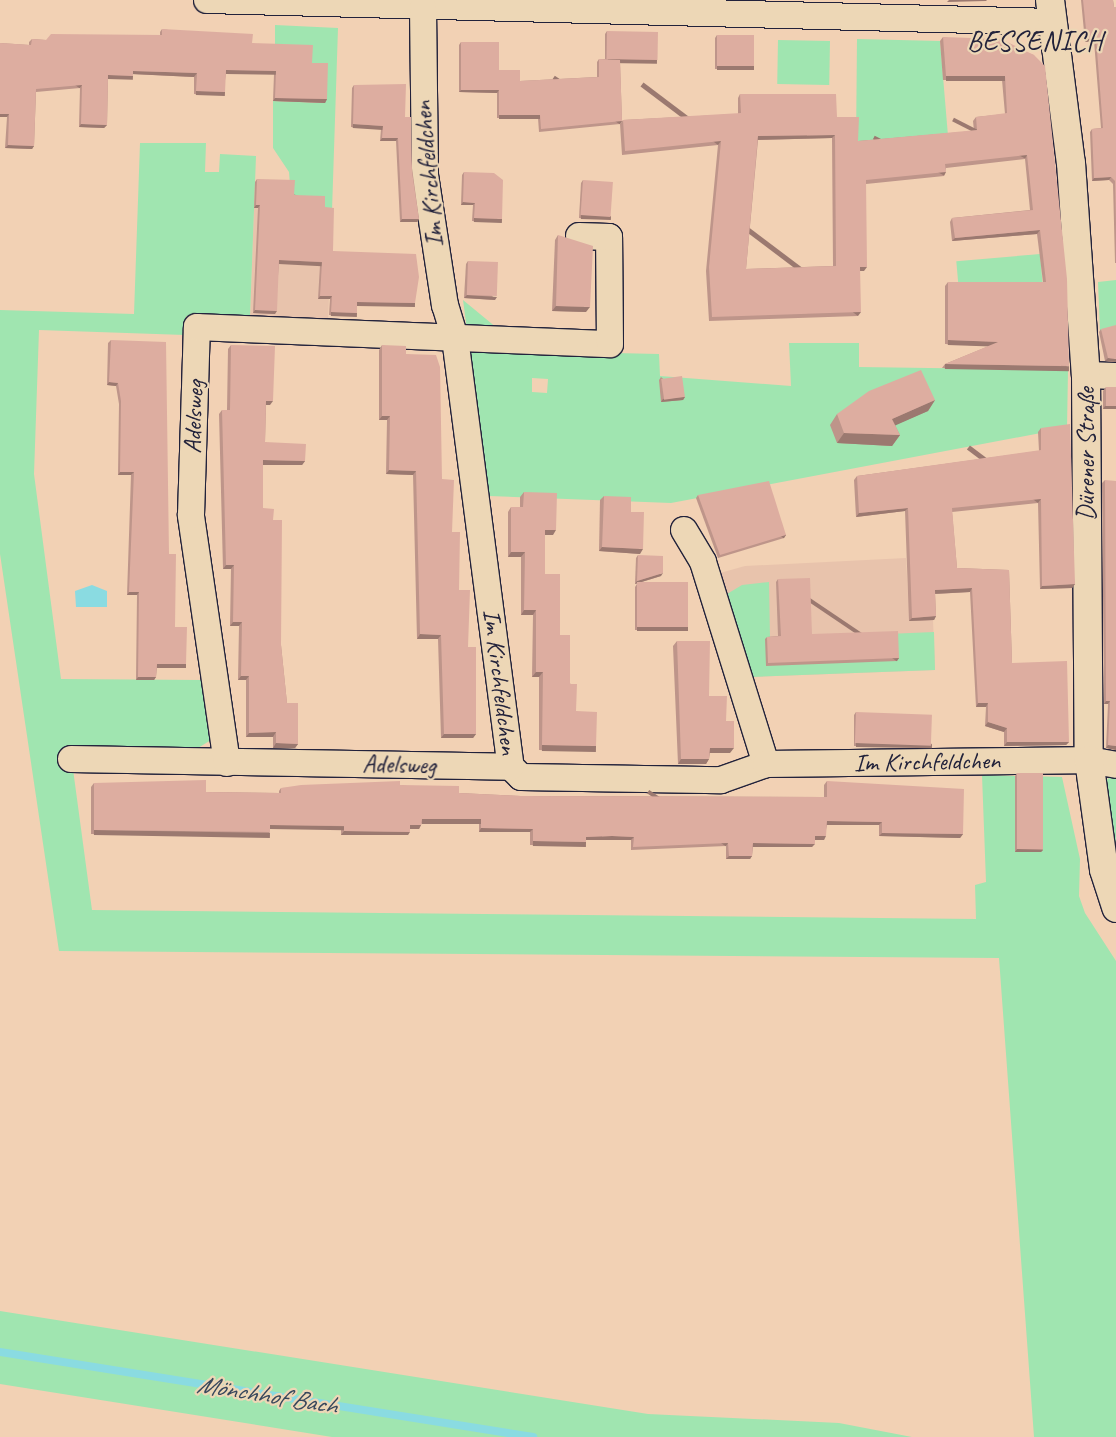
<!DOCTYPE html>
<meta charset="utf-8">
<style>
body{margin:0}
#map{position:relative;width:1116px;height:1437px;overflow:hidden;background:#f2d1b4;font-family:Caveat,sans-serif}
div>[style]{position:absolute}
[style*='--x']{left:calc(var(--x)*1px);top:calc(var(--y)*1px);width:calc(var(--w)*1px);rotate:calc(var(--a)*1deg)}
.built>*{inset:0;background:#e8c3ac;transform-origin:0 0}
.green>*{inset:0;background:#a0e5b0;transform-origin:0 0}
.water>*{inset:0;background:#8adbe1}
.stream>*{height:8px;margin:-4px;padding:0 4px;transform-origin:4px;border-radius:4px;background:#8adbe1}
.roads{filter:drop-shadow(1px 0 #22223b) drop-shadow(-1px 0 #22223b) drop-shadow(0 1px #22223b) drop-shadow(0 -1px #22223b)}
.minor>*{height:26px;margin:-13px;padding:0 13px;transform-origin:13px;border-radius:13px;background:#edd7b6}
.tertiary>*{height:28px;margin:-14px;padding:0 14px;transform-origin:14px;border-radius:14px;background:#edd7b6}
.wall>*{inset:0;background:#be958a}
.shaded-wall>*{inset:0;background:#9b7970;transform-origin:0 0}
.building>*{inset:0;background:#ddada0;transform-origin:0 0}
span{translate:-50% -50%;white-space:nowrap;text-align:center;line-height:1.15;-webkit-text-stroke:4.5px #edd7b6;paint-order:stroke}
.street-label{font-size:25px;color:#22223b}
.water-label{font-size:26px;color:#37475c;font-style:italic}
.quarter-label{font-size:28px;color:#22223b;letter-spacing:1px}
</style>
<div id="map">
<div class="built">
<i style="left:254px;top:208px;width:78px;height:110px;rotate:2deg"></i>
<i style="clip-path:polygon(906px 558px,908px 595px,932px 594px,935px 670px,752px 677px,720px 573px,745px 566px)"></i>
</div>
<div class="green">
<i style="clip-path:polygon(275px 25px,338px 28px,332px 211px,292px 210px,289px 172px,273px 148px,273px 101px,324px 103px,310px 66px,275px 47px)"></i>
<i style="clip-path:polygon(857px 39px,940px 41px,948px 136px,856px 145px)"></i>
<i style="left:778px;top:40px;width:52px;height:44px;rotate:1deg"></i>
<i style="clip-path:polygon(140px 143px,206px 143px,205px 172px,219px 172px,220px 154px,256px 156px,250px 318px,186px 316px,185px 335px,39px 330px,34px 474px,61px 679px,203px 680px,211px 740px,198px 748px,70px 747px,92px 910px,976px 919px,975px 885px,986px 882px,982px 775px,1062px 777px,1080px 859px,1079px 896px,1085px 913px,1116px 961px,1116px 1437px,1034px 1437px,999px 958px,59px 951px,0 554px,0 310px,134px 314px)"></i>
<i style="left:1040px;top:254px;width:32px;height:84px;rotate:85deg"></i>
<i style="clip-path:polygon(1116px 280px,1116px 328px,1100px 332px,1098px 282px)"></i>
<i style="clip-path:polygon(evenodd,463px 300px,525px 351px,659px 354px,660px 376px,791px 386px,789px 343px,859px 343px,859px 367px,1068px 370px,1067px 428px,671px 503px,489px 496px,463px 300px,532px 378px,548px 379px,547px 393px,532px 392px,532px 378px)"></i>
<i style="clip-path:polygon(769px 582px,770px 639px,934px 632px,935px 670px,752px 677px,727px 594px,742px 585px)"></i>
<i style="clip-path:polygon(1116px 772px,1116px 874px,1103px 783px)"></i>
<i style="clip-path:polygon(0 1311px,648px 1414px,839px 1423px,912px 1437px,332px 1437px,0 1384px)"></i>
</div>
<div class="water">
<i style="clip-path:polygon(92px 585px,107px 591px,107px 607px,76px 607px,75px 591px)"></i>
</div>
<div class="stream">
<i style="--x:0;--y:1352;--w:540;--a:9.06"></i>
</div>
<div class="roads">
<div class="minor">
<i style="--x:207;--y:0;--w:846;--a:1.49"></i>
<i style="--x:423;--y:8;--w:167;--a:89.3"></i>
<i style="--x:425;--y:175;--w:132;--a:81.3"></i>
<i style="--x:445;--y:305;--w:34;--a:73"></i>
<i style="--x:455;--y:338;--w:433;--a:82.6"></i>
<i style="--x:511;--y:767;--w:14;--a:45"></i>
<i style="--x:521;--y:777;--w:200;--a:0.9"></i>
<i style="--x:721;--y:780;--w:48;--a:-19.6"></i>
<i style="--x:1086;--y:375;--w:30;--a:2"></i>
<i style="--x:684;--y:530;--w:37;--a:59"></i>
<i style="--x:703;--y:562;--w:212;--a:72.7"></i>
<i style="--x:766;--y:764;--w:323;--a:-0.7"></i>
<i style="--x:1089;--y:760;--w:27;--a:10"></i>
<i style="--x:71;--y:759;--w:440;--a:1"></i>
<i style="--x:227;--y:763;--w:251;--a:-98.3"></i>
<i style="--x:191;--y:515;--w:188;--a:-88.2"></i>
<i style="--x:197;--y:327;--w:413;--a:2.4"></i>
<i style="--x:610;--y:344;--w:107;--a:-90.5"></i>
<i style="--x:609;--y:237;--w:30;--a:-178"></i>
</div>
<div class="tertiary">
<i style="--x:1050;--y:0;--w:164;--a:82.7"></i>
<i style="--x:1071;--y:163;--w:213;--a:86"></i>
<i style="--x:1086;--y:375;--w:385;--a:89.6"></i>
<i style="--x:1089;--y:760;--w:111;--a:82.2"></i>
<i style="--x:1104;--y:870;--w:40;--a:72"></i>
</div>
</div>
<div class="wall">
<i style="clip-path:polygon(1081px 0,1113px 0,1114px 7px,1116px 7px,1116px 263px,1115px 263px,1113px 184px,1109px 180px,1092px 181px,1090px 132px,1092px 129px,1101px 128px,1094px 41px,1085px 42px)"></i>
<i style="clip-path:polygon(162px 29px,252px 43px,312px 63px,327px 99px,325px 103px,273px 101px,274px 74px,226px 73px,223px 95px,194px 94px,194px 77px,133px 74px,131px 79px,108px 78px,107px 125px,104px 128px,79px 127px,80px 88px,36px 92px,34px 146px,32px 149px,5px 148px,7px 117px,0 117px,0 43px,29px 45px,29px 42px,32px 39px,46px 40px,160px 35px,160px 32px)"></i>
<i style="clip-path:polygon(607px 31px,657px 60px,655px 63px,620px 63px,622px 121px,620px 124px,539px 132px,538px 118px,497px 118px,497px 93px,459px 92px,459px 45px,461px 42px,499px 70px,520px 81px,597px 77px,597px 62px,599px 59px,605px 59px,605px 34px)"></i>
<i style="clip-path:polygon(717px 35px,754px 66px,752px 69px,715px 69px,715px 38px)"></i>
<i style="clip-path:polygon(evenodd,943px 37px,1034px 55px,1067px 370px,942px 368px,945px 364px,989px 346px,945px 344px,945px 286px,948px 282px,1043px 282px,1037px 234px,952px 241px,950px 222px,952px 218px,1030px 210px,1025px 159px,946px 168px,944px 176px,866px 184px,864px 271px,860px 271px,858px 316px,709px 321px,706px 271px,718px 145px,622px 155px,620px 124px,623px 120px,738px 114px,738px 98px,740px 94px,837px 117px,858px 141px,974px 131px,973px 121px,976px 117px,1005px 114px,1002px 80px,943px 80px,940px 41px,943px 37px,832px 138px,833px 266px,746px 269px,758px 140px,832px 138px)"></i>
<i style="clip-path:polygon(354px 85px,405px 117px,419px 219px,417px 222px,400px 222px,396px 141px,380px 141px,381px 129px,351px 127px,352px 88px)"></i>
<i style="clip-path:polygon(464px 172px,500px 222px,472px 221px,473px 205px,461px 205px,462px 175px)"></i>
<i style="clip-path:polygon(257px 179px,325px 207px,333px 251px,415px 303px,413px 306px,357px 305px,357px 313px,355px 316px,329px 315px,330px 299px,318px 299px,320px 265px,279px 263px,275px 314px,253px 313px,258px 208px,254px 208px,255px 182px)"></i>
<i style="clip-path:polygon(583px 180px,609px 219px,579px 218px,581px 183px)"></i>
<i style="clip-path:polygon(558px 235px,586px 312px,552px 311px,555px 240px)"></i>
<i style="clip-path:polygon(468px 261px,495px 300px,464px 298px,466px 264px)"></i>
<i style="clip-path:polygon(1101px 329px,1116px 362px,1105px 361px,1099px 332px)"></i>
<i style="clip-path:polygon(111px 340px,169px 554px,175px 627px,186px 664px,184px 667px,157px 667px,156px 677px,154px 680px,136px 680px,137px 595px,127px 595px,131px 475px,118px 475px,119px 404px,116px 386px,107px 385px,108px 343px)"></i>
<i style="clip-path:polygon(231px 345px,270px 405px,266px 405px,265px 442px,305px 461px,302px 465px,263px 465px,263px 508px,273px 520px,281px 645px,287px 703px,298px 744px,295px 748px,273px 748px,273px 737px,246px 737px,246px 680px,238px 680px,239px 626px,230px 626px,231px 569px,223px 569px,219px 414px,222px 410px,227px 410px,228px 349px)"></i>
<i style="clip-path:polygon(382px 345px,406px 354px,442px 479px,452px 532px,459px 590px,468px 647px,476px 734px,473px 738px,441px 738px,438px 639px,417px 639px,413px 475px,386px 474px,387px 420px,379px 420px,379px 350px)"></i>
<i style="clip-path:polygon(661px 377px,685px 397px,683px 400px,661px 402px,659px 380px)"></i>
<i style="clip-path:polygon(1106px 387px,1116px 409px,1103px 409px,1103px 391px)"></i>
<i style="clip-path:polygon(935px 400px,928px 411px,895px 425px,900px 435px,892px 446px,837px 443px,830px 425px,837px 414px)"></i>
<i style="clip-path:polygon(1041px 428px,1075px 584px,1072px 588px,1040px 589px,1038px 503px,952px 512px,957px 568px,1009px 570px,1012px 663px,1069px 742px,1066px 745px,1004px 746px,1004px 732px,985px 726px,986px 707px,976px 707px,970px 592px,935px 594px,936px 616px,934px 620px,909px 621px,905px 511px,856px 517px,854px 480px,857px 476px,1039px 451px,1038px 432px)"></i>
<i style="clip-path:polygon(1105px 480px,1116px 750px,1106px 748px,1108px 704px,1104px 704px,1102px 483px)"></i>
<i style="clip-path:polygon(524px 492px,553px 535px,545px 535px,545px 574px,560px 635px,576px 711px,593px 751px,539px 750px,539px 677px,532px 677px,533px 615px,521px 615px,521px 557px,508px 557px,508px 512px,511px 507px,520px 507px,520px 497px)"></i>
<i style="clip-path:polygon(698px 495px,786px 535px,784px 538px,718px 558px,696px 498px)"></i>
<i style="clip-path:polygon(604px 496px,631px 512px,640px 554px,599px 551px,600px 500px)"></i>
<i style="clip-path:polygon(638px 555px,661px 576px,635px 584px,636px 558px)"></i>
<i style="clip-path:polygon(778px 579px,812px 634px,899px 658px,897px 661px,766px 666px,765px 639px,767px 637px,778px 636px,776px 582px)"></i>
<i style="clip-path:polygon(637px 584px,688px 627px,686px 630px,635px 630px,635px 587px)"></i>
<i style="clip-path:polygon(677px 641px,709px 696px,726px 721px,730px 753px,710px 753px,709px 759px,706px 764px,678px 764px,673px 646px)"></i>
<i style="clip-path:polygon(856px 712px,932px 744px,930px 747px,854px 746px,854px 715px)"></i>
<i style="clip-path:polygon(1017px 773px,1043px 850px,1041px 852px,1015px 852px,1015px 776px)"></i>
<i style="clip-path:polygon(827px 781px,963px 834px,960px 838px,879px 836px,879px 825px,827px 825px,824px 840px,815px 840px,812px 847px,753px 847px,752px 856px,750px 859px,726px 859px,726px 846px,631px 850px,631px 840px,586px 840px,586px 842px,583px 846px,530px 845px,530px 832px,479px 832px,479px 823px,422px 823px,419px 829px,410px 829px,408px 835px,341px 835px,341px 829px,270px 828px,270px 832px,267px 836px,91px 834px,91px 787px,94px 783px,206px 792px,279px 793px,279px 791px,281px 788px,400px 785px,459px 793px,521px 796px,824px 797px,824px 785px)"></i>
</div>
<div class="shaded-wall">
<i style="clip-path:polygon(949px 0,987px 0,986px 1px,947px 2px)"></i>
<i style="clip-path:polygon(1096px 38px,1094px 41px,1085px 42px,1087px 39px)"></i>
<i style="left:608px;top:59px;width:49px;height:4px;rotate:1deg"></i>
<i style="left:717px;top:66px;width:37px;height:4px"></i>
<i style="left:226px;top:70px;width:50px;height:4px;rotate:1deg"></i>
<i style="clip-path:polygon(133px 71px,197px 73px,194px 77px,131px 74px)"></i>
<i style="left:108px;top:75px;width:25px;height:4px;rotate:2deg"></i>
<i style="left:946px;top:76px;width:59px;height:5px"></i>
<i style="left:82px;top:85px;width:4px;height:46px;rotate:124deg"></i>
<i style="clip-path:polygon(461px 90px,499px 90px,497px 93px,459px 92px)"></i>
<i style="left:196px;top:91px;width:29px;height:4px;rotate:2deg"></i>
<i style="clip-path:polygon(275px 98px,327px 99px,325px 103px,273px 101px)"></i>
<i style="clip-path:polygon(0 114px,9px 114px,7px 117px,0 117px)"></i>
<i style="left:499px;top:115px;width:41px;height:4px"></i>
<i style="left:622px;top:121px;width:4px;height:81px;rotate:124deg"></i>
<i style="clip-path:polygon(81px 124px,107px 125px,104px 128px,79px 127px)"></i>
<i style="left:353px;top:124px;width:30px;height:4px;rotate:4deg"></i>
<i style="clip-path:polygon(835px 135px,832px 138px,755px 140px,758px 136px)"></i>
<i style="clip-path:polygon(382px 138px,398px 138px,396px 141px,380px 141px)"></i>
<i style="left:721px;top:141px;width:5px;height:97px;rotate:127deg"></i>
<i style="clip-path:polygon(8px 145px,34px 146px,32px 149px,5px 148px)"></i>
<i style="left:1027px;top:155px;width:4px;height:82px;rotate:117deg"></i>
<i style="left:946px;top:172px;width:4px;height:80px;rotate:117deg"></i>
<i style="clip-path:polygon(1111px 177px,1109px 180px,1092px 181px,1094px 178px)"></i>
<i style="clip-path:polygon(463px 202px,475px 203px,473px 205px,461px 205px)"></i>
<i style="clip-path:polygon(256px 205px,260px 205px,258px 208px,254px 208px)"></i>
<i style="left:581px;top:215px;width:30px;height:4px;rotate:2deg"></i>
<i style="left:474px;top:218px;width:28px;height:4px;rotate:2deg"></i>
<i style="clip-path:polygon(402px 219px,419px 219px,417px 222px,400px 222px)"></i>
<i style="clip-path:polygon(1040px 230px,1037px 234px,952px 241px,955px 238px)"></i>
<i style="left:279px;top:260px;width:43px;height:4px;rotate:3deg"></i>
<i style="clip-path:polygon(860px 267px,867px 267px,864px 271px,857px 271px)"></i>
<i style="clip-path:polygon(467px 295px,497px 297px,495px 300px,464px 298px)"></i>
<i style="clip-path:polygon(320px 296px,332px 296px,330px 299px,318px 299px)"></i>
<i style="left:357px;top:302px;width:58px;height:4px;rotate:1deg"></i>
<i style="clip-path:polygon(556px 306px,590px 307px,586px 312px,552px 311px)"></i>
<i style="clip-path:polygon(255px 310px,277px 311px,275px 314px,253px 313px)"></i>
<i style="left:331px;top:312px;width:26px;height:4px;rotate:2deg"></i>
<i style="left:861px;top:312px;width:5px;height:149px;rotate:127deg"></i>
<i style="left:948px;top:340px;width:50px;height:5px;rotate:2deg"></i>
<i style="clip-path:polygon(1108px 358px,1116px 359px,1116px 362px,1105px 361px)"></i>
<i style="left:945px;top:364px;width:124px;height:5px;rotate:1deg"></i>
<i style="clip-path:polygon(109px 382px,118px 383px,116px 386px,107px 385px)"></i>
<i style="clip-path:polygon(685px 397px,683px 400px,661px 402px,663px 399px)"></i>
<i style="clip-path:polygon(935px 400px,928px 411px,885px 430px,892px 419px)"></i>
<i style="clip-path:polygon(266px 401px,273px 401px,270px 405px,263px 405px)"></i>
<i style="clip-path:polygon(1105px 406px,1116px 406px,1116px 409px,1103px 409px)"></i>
<i style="clip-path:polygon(382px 416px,390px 416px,387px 420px,379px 420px)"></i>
<i style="clip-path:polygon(844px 433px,900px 435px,892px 446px,837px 443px)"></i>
<i style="clip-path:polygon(263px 460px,305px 461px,302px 465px,261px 465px)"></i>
<i style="clip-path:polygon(389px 470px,416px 471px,413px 475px,386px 474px)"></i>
<i style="clip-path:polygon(120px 472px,134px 472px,131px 475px,118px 475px)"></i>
<i style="left:1041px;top:499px;width:5px;height:89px;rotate:127deg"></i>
<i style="clip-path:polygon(908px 508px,905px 511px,856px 517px,859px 513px)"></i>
<i style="clip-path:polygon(545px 530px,556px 530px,553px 535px,542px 535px)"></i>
<i style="left:786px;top:535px;width:4px;height:69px;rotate:124deg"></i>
<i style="clip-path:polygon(602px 547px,643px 549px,640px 554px,599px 551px)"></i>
<i style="clip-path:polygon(511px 552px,525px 552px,521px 557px,508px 557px)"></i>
<i style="clip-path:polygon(226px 565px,234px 565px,231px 569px,223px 569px)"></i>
<i style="clip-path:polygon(663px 573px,661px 576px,635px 584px,637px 581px)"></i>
<i style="clip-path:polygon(1075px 584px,1072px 588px,1040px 589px,1042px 586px)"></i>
<i style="clip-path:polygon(972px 588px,970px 592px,932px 594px,935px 590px)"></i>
<i style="clip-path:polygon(129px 592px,139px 592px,137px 595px,127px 595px)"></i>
<i style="clip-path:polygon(524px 610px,536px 610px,533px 615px,521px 615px)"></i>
<i style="clip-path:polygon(936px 616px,934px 620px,909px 621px,912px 618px)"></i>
<i style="clip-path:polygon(233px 622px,242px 622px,239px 626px,230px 626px)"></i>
<i style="left:637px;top:627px;width:51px;height:4px"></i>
<i style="clip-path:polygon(420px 634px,441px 635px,438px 639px,417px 639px)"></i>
<i style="left:899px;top:658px;width:4px;height:131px;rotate:124deg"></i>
<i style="left:157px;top:664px;width:29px;height:4px"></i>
<i style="clip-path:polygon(536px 672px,543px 672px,539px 677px,532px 677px)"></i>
<i style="clip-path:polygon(241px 676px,249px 676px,246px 680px,238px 680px)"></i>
<i style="clip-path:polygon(138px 677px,156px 677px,154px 680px,136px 680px)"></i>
<i style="clip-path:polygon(1106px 701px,1110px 701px,1108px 704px,1104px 704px)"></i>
<i style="clip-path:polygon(978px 703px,988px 703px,986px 707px,976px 707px)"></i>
<i style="clip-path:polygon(988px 722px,1007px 728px,1004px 732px,985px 726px)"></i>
<i style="clip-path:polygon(276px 732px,273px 737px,246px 737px,249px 733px)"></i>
<i style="clip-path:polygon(444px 734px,476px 734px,473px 738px,441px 738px)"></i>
<i style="clip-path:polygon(1007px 742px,1069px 742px,1066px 745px,1004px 746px)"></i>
<i style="clip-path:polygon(276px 743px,298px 744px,295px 748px,273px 748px)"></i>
<i style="left:856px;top:743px;width:76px;height:4px;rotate:1deg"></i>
<i style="left:542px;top:745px;width:54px;height:6px;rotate:1deg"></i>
<i style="clip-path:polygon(1108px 745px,1116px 746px,1116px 750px,1106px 748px)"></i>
<i style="clip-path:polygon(710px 748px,734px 748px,730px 753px,706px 753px)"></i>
<i style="clip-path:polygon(681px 759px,709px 759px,706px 764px,678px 764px)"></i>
<i style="left:422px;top:819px;width:59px;height:5px"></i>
<i style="clip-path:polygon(827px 821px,882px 822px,879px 825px,824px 825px)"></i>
<i style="left:270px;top:825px;width:74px;height:4px;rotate:1deg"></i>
<i style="clip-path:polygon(410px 825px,421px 825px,419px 829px,408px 829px)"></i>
<i style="clip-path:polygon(481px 828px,533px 829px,530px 832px,479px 832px)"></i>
<i style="left:94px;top:830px;width:176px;height:5px;rotate:1deg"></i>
<i style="clip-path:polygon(344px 831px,410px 832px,408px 835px,341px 835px)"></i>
<i style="clip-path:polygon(882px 833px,963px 834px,960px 838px,879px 836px)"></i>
<i style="clip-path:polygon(612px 836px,634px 837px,631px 840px,583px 840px,586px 837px)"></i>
<i style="clip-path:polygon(815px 836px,826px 836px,824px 840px,812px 840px)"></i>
<i style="left:533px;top:841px;width:53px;height:5px;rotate:1deg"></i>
<i style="left:728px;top:843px;width:4px;height:95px;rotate:124deg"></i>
<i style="clip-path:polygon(753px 843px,815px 844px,812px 847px,750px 847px)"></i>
<i style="clip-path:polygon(1017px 849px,1043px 850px,1041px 852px,1015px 852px)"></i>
<i style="clip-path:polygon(729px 856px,752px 856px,750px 859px,726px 859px)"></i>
</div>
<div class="building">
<i style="clip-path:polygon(1083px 0,1113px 0,1114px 7px,1116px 7px,1116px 223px,1115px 181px,1111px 177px,1094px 178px,1092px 129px,1103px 128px,1096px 38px,1087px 39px)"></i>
<i style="clip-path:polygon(162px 29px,253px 34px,252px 43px,313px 45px,312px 63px,328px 63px,327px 99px,275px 98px,276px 71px,226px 70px,225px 92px,196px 91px,197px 73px,133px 71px,133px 76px,108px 75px,107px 125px,81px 124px,82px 85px,36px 89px,34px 146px,8px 145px,9px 114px,0 114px,0 43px,31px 45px,32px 39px,46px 40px,51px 34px,162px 35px)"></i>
<i style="left:607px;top:31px;width:51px;height:28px;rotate:1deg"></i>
<i style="left:717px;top:35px;width:37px;height:31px"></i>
<i style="clip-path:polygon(evenodd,943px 37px,1001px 39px,1034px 55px,1045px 66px,1067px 279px,1069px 366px,945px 364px,998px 342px,948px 340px,948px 282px,1046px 282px,1040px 230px,955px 238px,952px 218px,1033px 210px,1027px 155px,945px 164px,946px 172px,866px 180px,867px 267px,860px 267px,861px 312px,712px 317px,709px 267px,721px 141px,625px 151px,623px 120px,741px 113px,740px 94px,836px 94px,837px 117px,859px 117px,858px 141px,977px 130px,976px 117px,1007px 113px,1005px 76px,946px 76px,943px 37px,835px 135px,836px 266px,746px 269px,758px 136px,835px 135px)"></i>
<i style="clip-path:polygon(461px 42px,499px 42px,499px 70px,520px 70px,520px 81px,599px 77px,599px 59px,620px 60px,622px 121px,541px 129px,540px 115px,499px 115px,499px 90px,461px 90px)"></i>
<i style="clip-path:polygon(406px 84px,405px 117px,411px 117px,412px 172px,419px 219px,402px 219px,398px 138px,382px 138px,383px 126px,353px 124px,354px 85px)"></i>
<i style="clip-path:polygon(464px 172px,494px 173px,503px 180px,502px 219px,474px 218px,475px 203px,463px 202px)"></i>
<i style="clip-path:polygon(257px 179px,295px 180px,294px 195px,325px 196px,325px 207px,334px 208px,333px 251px,416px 254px,419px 277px,415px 303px,357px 302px,357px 313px,331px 312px,332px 296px,320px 296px,322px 262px,279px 260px,277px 311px,255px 310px,260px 205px,256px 205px)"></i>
<i style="left:583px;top:180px;width:30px;height:35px;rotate:4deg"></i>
<i style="clip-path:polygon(558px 235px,593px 246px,590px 307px,556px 306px)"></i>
<i style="left:468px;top:261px;width:30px;height:34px;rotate:2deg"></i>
<i style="clip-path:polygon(1116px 325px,1116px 359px,1108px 358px,1101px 329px)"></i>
<i style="clip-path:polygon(111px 340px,166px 342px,169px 554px,176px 554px,175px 627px,187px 627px,186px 664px,157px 664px,156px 677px,138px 677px,139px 592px,129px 592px,134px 472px,120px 472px,121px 401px,118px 383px,109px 382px)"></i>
<i style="clip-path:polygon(231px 345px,275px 346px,273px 401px,266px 401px,265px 442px,306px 444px,305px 461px,263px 460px,263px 508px,274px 509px,273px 520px,282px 520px,281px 645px,287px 703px,298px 703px,298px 744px,276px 743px,276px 732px,249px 733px,249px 676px,241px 676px,242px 622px,233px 622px,234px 565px,226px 565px,222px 410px,230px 410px)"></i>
<i style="clip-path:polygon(382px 345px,406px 346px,406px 354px,436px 355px,440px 367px,442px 479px,454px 480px,452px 532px,460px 532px,459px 590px,470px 590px,468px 647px,476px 647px,476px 734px,444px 734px,441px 635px,420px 634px,416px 471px,389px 470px,390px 416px,382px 416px)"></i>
<i style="clip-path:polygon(921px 370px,935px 400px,892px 419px,900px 435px,844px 433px,837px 414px,869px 391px)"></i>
<i style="left:682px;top:376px;width:21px;height:21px;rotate:82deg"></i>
<i style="left:1106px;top:387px;width:10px;height:19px"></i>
<i style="clip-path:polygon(1070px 424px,1075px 584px,1042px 586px,1041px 499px,952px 508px,957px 568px,1009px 570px,1012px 663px,1067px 661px,1069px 742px,1007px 742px,1007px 728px,988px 722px,988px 703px,978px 703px,972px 588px,935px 590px,936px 616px,912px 618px,908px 508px,859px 513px,857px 476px,1041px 450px,1041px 428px)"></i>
<i style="clip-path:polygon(1105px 480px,1116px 481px,1116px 746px,1108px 745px,1110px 701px,1106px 701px)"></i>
<i style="clip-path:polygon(769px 481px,786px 535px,720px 555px,698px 495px)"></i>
<i style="clip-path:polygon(524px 492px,557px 493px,556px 530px,545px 530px,545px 574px,560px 574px,560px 635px,570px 635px,570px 684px,577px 684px,576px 711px,597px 712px,596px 746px,542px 745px,543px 672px,536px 672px,536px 610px,524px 610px,525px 552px,511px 552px,511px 507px,523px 507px)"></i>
<i style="clip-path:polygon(604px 496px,631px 497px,631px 512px,644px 512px,643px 549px,602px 547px)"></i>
<i style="clip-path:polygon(638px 555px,663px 556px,663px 573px,637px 581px)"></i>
<i style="clip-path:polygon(810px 578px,812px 634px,898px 631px,899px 658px,768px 663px,767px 637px,781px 636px,778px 579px)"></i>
<i style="left:688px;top:582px;width:45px;height:51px;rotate:90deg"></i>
<i style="clip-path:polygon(677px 641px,710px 641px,709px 696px,727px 696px,726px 721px,734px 721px,734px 748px,710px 748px,709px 759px,681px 759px)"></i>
<i style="left:856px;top:712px;width:76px;height:31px;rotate:2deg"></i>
<i style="left:1017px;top:773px;width:26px;height:76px"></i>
<i style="clip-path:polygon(206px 780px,206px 792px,281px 793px,281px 788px,301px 785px,400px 781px,400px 785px,459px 786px,459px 793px,521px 796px,827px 797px,827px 781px,964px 789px,963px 834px,882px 833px,882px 822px,827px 821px,826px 836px,815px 836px,815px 844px,753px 843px,752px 856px,729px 856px,728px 843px,633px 847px,634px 837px,612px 836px,586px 837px,586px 842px,533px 841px,533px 829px,481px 828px,481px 819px,422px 819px,421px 825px,410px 825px,410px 832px,344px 831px,344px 826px,270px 825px,270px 832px,94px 830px,94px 783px)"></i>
</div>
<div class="street-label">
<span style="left:429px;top:174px;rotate:-95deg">Im Kirchfeldchen</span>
<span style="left:194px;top:417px;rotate:-88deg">Adelsweg</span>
<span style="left:1086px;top:454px;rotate:-90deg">Dürener Straße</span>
<span style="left:500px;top:682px;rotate:83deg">Im Kirchfeldchen</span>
<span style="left:927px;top:762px;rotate:-1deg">Im Kirchfeldchen</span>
<span style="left:399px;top:765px;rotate:1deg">Adelsweg</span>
</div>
<div class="water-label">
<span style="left:267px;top:1395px;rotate:9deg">Mönchhof Bach</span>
</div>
<div class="quarter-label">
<span style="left:1035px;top:41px">BESSENICH</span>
</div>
</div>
